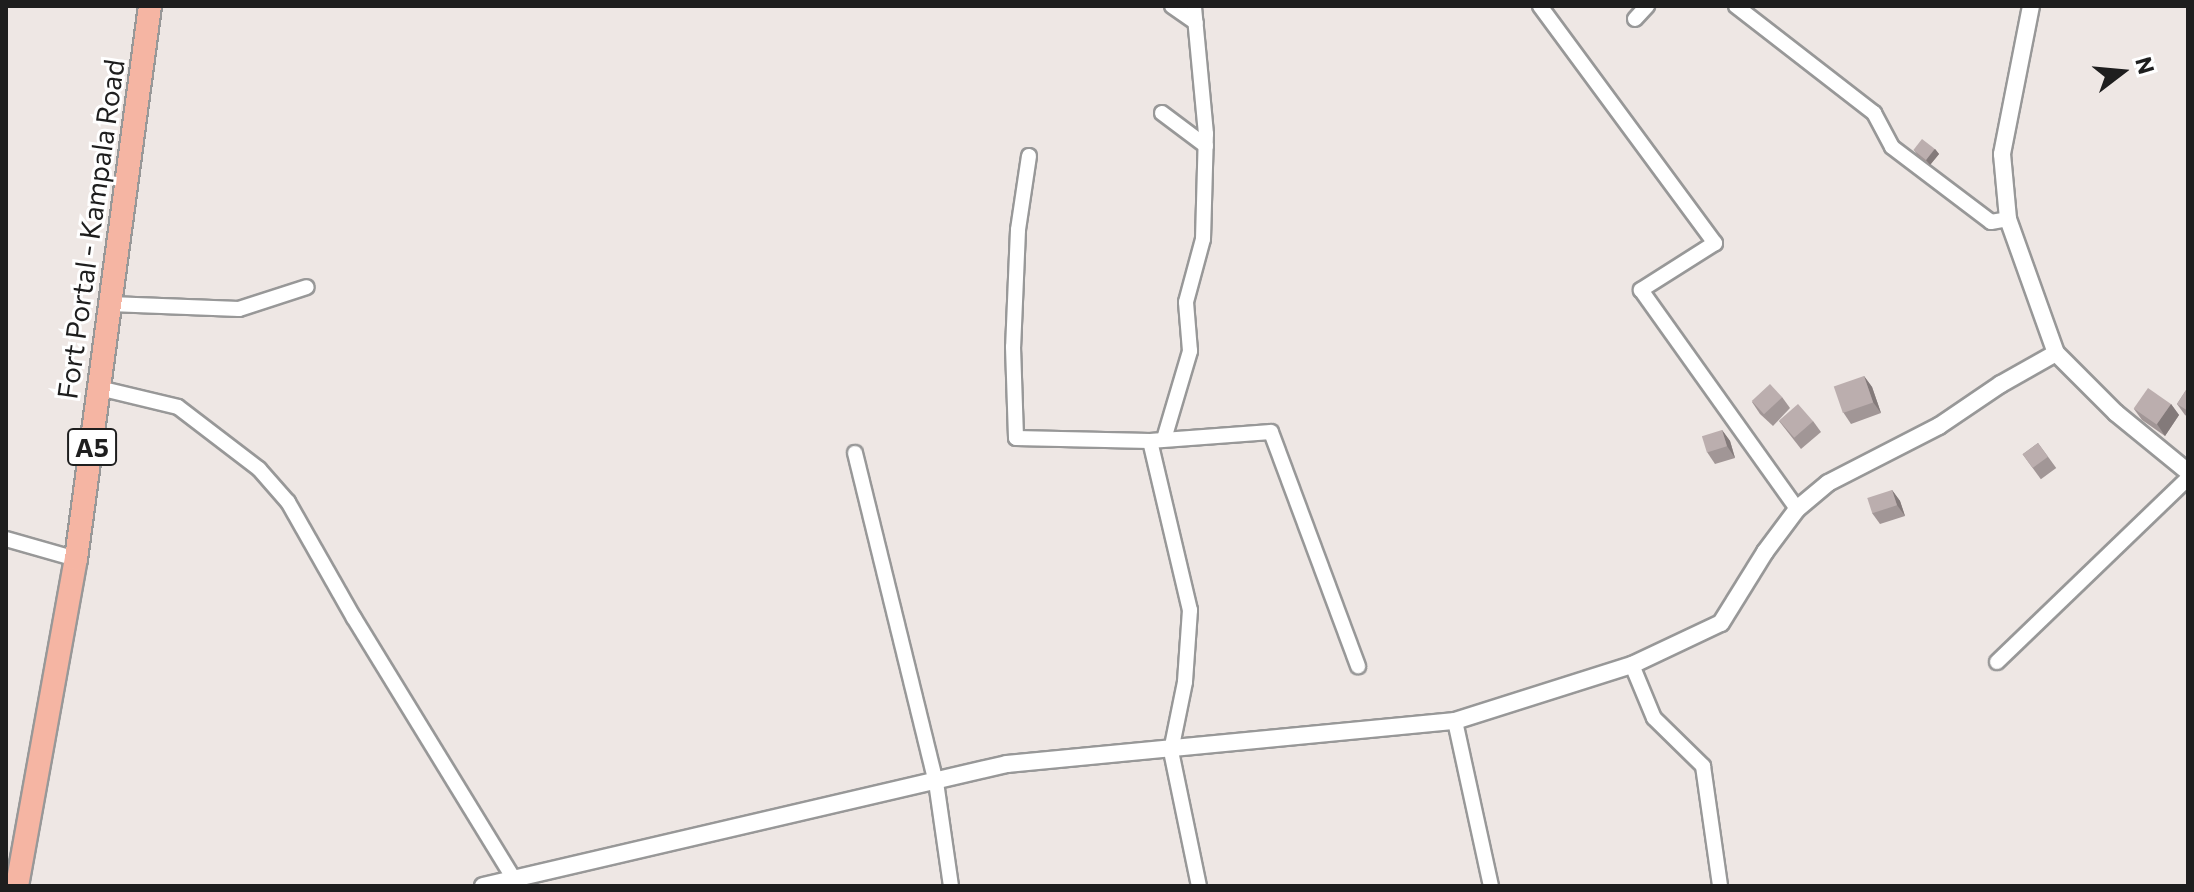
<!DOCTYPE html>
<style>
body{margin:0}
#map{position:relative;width:2194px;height:892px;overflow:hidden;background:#eee7e4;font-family:Commissioner,sans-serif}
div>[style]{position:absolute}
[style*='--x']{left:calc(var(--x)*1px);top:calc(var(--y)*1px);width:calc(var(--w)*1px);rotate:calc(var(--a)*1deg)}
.roads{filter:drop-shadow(2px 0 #989898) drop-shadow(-2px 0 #989898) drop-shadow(0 2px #989898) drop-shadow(0 -2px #989898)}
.minor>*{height:14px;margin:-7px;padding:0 7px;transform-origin:7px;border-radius:7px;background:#fff}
.tertiary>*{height:16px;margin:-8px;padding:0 8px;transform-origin:8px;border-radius:8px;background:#fff}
.primary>*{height:22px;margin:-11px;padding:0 11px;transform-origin:11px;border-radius:11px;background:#f5b5a3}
.wall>*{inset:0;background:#a19696;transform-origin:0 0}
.shaded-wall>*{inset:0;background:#837a7a}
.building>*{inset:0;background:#bbaeae;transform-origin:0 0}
span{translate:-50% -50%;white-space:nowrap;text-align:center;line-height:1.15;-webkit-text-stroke:6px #fff;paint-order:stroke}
.shield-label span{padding:2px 6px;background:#fff;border:2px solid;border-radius:6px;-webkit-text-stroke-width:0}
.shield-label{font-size:26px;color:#1e1e1e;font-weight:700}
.street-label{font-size:28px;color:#1e1e1e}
.frame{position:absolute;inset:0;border:8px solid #1e1e1e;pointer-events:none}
.north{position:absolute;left:2082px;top:32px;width:80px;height:80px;-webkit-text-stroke:6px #fff;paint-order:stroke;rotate:74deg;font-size:22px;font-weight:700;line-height:32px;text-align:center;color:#1e1e1e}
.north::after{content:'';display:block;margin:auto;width:28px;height:36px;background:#1e1e1e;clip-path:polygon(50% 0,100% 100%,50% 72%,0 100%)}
</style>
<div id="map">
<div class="roads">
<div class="minor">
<i style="--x:1172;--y:6;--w:29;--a:35"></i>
<i style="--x:1540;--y:6;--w:295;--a:53.6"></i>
<i style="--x:1715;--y:243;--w:88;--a:147.6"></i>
<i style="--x:1641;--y:290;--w:269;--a:54.5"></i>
<i style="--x:1736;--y:6;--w:175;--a:37.8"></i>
<i style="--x:1874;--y:113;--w:38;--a:62"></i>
<i style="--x:1892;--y:147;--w:124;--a:37.1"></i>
<i style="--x:1991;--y:222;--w:17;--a:-10"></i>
<i style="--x:1635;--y:19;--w:18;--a:-47"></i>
<i style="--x:1162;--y:113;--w:55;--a:36.9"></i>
<i style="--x:1029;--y:156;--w:75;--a:98.5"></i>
<i style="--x:1018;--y:230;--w:117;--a:92.4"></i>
<i style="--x:1013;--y:347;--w:91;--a:88.1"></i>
<i style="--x:1016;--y:438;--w:134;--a:1.3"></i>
<i style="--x:1150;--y:441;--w:121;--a:-4.3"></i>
<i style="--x:1271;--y:432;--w:250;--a:69.6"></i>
<i style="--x:110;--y:304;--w:129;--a:2.2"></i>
<i style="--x:239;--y:309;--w:71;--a:-17.9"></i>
<i style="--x:99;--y:388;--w:81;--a:13.5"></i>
<i style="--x:178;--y:407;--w:102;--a:37.4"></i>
<i style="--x:259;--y:469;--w:44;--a:48.7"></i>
<i style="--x:288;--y:502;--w:133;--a:60.4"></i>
<i style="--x:354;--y:618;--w:304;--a:58.5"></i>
<i style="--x:1164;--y:439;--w:92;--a:-73.5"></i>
<i style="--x:1190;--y:351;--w:49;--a:-94.7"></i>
<i style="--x:1186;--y:302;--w:65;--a:-74.9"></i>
<i style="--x:1203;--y:239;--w:105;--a:-88.4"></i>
<i style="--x:1206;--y:134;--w:129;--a:-95.4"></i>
<i style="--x:1150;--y:441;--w:174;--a:76.7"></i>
<i style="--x:1190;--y:610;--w:72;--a:94"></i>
<i style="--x:1185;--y:682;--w:70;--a:101.5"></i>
<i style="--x:1171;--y:751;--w:138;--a:78.3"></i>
<i style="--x:855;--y:453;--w:339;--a:76.2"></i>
<i style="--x:936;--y:782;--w:105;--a:81.8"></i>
<i style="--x:6;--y:539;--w:73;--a:15.9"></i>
<i style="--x:1997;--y:662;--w:265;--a:-43.9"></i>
<i style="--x:1632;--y:665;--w:57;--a:67.5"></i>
<i style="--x:1654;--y:718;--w:69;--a:44.4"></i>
<i style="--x:1703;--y:766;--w:121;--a:81.9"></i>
<i style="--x:1455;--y:721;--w:169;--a:77.7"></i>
</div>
<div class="tertiary">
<i style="--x:2031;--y:6;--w:151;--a:101.1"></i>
<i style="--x:2002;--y:154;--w:65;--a:84.7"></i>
<i style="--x:2008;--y:219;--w:142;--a:70.3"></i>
<i style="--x:2056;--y:353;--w:85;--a:45"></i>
<i style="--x:2116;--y:413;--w:93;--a:39.3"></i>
<i style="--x:483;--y:886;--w:538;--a:-13.11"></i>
<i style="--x:1007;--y:764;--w:450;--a:-5.5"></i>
<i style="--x:1455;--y:721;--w:186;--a:-17.6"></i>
<i style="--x:1632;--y:665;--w:98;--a:-25.3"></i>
<i style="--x:1721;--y:623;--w:84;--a:-58.2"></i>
<i style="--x:1765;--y:552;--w:54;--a:-53.3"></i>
<i style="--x:1797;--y:509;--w:40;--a:-40"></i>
<i style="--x:1828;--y:483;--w:125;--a:-27.2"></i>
<i style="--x:1939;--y:426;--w:75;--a:-34.1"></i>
<i style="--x:2001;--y:384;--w:63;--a:-29.4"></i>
</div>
<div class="primary">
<i style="--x:17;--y:886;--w:332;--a:-79.8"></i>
<i style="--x:76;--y:559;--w:558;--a:-82.38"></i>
</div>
</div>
<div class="wall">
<i style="clip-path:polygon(1935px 149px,1939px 154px,1930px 165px,1918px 156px,1914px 150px)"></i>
<i style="clip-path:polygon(1864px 376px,1872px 387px,1881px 413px,1851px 424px,1843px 412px)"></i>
<i style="clip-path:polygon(2188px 387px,2188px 417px,2185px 415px,2177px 404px)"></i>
<i style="clip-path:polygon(1782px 397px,1790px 408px,1773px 426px,1760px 414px,1752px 402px)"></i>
<i style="clip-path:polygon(2171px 404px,2179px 415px,2165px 436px,2142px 420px,2134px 409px)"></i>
<i style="clip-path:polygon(1779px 421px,1813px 421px,1821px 432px,1801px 449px)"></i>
<i style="clip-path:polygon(1722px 430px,1730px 441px,1735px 458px,1715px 464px,1707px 452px)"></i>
<i style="left:2038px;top:443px;width:31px;height:19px;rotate:54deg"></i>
<i style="clip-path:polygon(1892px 490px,1900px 501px,1905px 516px,1880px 524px,1872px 513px)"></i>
</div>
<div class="shaded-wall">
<i style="clip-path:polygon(1935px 149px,1939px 154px,1930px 165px,1926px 160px)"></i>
<i style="clip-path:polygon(1864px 376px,1872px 387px,1881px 413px,1873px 402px)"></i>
<i style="clip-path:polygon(2171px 404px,2179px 415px,2165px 436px,2157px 424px)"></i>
<i style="clip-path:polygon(1722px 430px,1730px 441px,1735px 458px,1727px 446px)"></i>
<i style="clip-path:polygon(1892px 490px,1900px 501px,1905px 516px,1897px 505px)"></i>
</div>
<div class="building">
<i style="left:1922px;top:139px;width:16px;height:14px;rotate:38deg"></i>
<i style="left:1864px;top:376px;width:28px;height:32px;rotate:71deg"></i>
<i style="left:1770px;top:384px;width:18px;height:25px;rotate:47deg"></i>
<i style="clip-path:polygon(2188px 387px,2188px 411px,2177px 404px)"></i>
<i style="left:2148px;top:388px;width:28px;height:25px;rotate:35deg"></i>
<i style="left:1798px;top:404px;width:23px;height:25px;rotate:49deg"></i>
<i style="left:1722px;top:430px;width:17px;height:21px;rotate:73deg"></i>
<i style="left:2038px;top:443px;width:17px;height:19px;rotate:54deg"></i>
<i style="left:1892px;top:490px;width:16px;height:26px;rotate:72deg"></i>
</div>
<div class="shield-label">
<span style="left:92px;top:447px">A5</span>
</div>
<div class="street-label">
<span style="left:90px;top:229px;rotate:-82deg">Fort Portal - Kampala Road</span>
</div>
<div class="frame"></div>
<div class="north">N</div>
</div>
